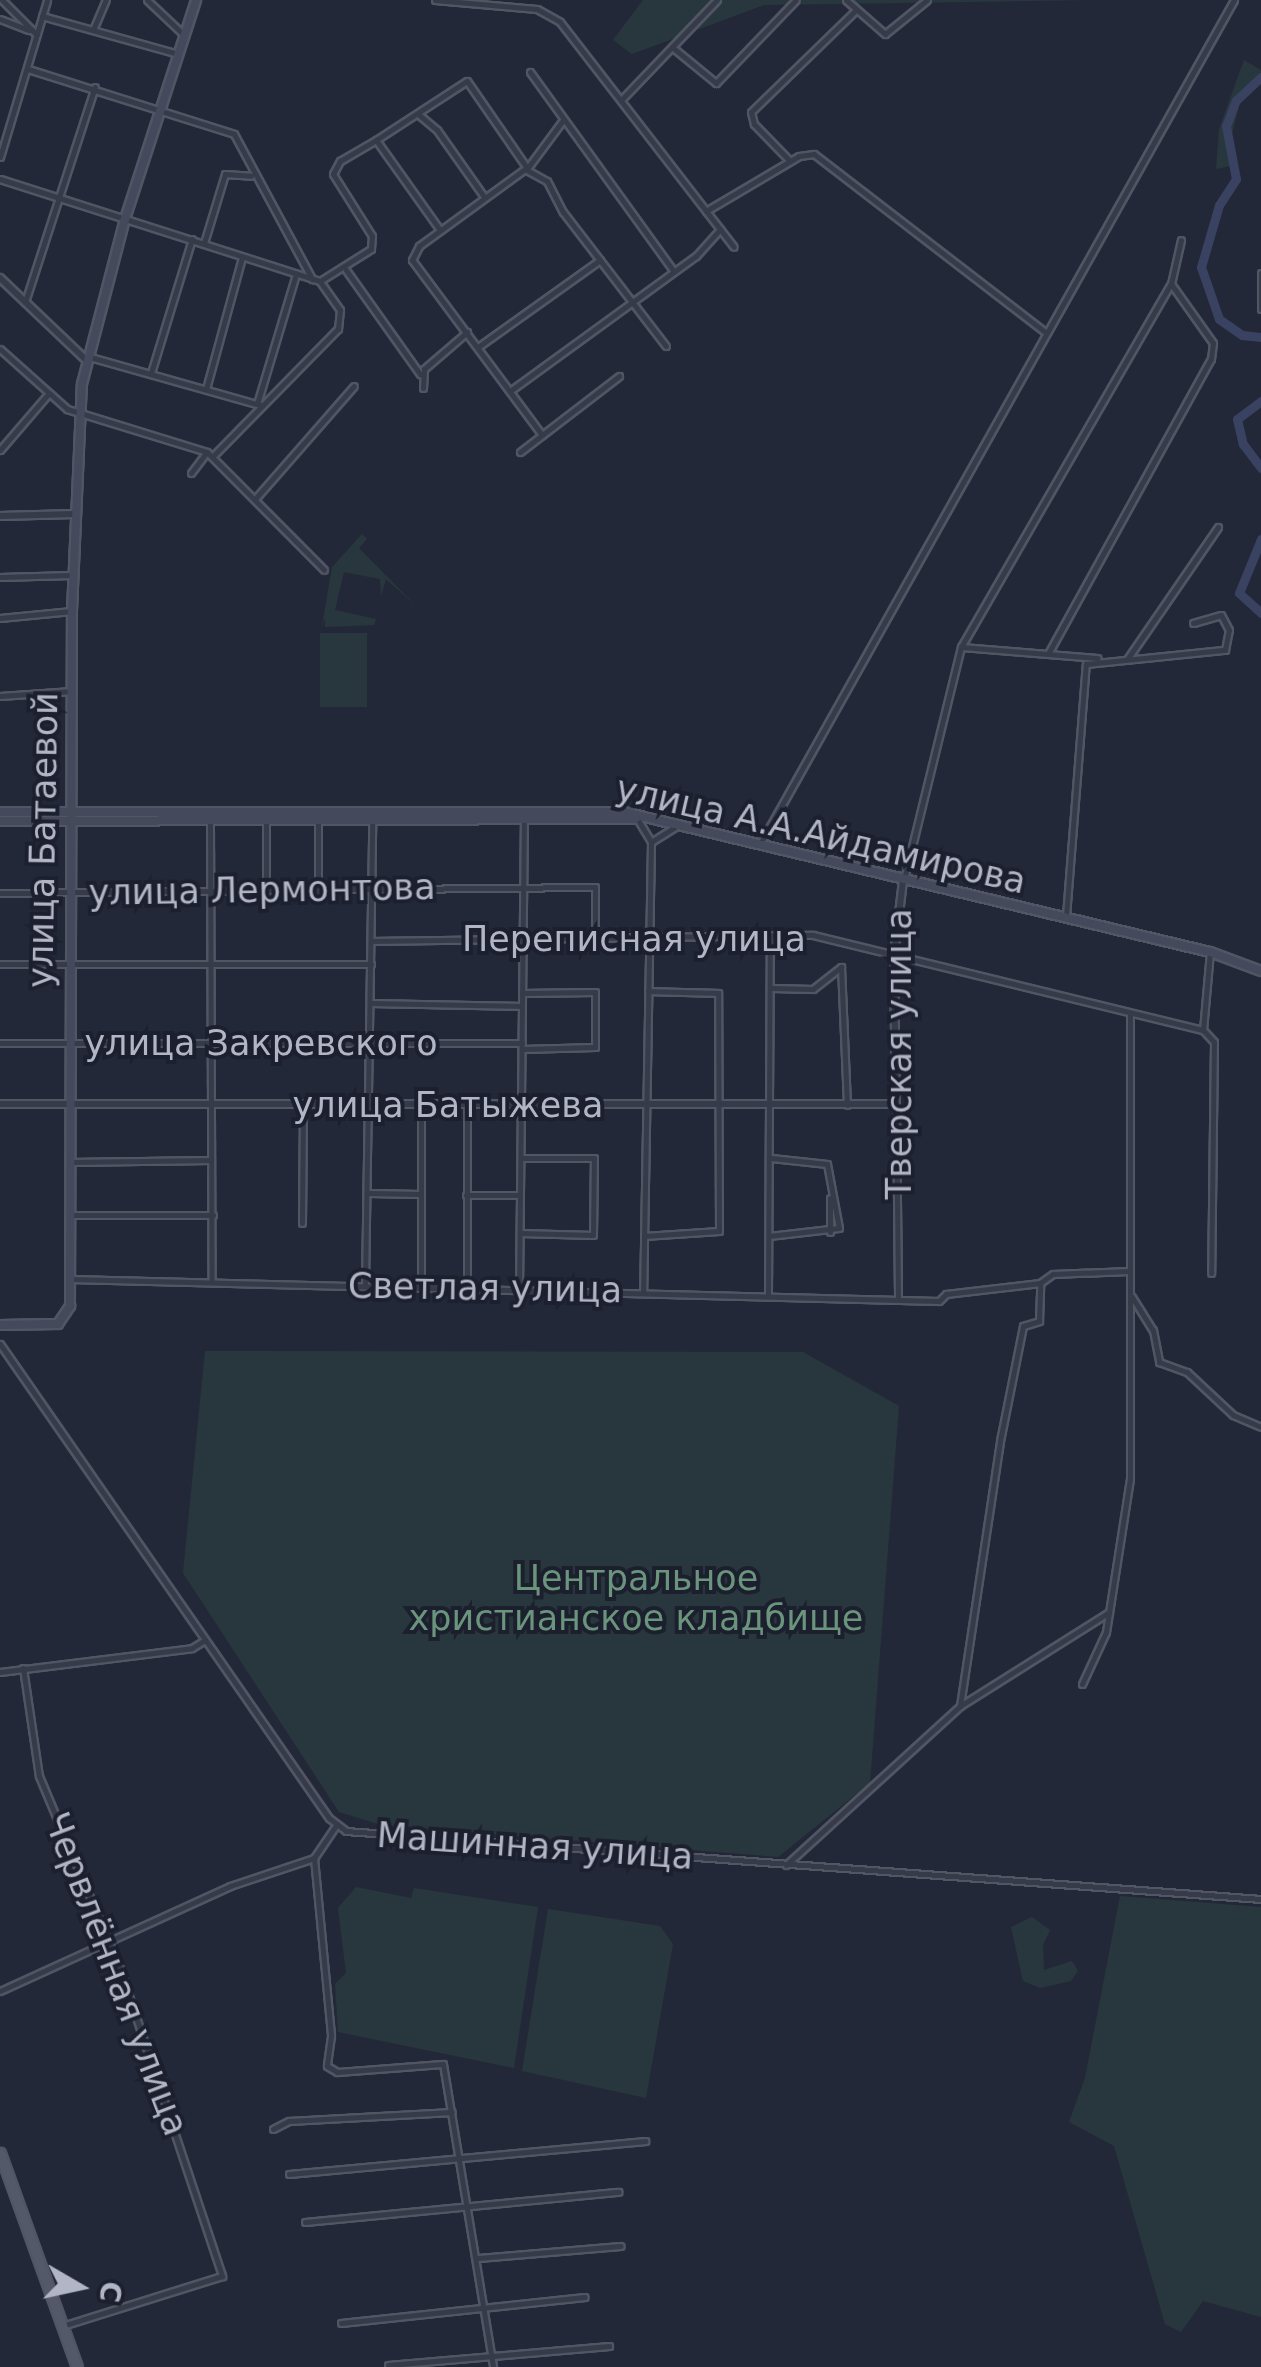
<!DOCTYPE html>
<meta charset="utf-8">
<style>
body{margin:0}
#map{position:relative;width:1261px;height:2367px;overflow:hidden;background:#232838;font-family:"DejaVu Sans",sans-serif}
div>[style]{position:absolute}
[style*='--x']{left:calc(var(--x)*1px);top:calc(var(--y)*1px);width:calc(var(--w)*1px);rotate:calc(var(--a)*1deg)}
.green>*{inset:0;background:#28373d;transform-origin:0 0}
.river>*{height:9px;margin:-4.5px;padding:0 4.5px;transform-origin:4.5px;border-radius:4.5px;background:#394261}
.roads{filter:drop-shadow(2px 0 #515564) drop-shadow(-2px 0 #515564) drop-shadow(0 2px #515564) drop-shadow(0 -2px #515564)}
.minor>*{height:5px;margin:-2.5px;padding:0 2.5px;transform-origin:2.5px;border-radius:2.5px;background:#363b49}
.tertiary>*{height:6px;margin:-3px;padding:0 3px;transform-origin:3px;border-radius:3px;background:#363b49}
.secondary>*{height:8px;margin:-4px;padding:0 4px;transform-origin:4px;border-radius:4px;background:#45495c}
.primary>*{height:9px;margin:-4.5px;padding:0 4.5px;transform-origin:4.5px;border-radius:4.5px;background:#545969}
span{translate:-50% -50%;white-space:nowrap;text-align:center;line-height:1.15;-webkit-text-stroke:8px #1c202e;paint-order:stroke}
.street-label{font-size:35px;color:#b1b5c5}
.park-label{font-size:35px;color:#6a947c}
.north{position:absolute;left:30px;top:2237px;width:100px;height:100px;-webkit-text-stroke:8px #1c202e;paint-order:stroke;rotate:99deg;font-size:28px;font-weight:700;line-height:40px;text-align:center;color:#b1b5c5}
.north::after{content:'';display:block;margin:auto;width:35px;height:45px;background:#b1b5c5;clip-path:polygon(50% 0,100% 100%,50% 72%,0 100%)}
</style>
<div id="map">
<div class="green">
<i style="clip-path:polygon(643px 0,1094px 0,764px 5px,632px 54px,613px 40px)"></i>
<i style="clip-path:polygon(1244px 60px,1261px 70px,1261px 83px,1241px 98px,1232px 134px,1236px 165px,1216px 169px,1219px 129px)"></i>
<i style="clip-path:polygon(362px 534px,367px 539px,359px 548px,415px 605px,386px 579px,381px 596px,380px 579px,344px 572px,335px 610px,376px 619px,374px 625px,325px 627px,325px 618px,322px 626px,332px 567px)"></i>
<i style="left:320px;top:633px;width:47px;height:74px"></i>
<i style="clip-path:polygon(205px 1351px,803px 1352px,899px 1406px,870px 1783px,778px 1857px,381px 1825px,339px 1812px,183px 1573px)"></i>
<i style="clip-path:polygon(356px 1887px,411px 1898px,414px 1888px,538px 1907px,514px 2068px,338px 2032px,335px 1984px,346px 1973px,338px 1908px)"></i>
<i style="clip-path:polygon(1120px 1896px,1261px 1907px,1261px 2317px,1203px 2301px,1181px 2332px,1165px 2324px,1114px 2146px,1069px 2122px,1085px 2078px)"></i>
<i style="clip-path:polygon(548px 1909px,660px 1926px,673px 1944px,646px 2098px,522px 2071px)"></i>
<i style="clip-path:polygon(1032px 1917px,1050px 1930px,1043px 1945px,1044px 1970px,1072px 1961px,1078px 1971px,1071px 1981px,1040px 1988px,1023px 1981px,1011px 1927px)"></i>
</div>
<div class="river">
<i style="--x:1261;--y:77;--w:34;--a:137"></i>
<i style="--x:1236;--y:100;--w:28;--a:111"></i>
<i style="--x:1226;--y:126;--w:54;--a:79.3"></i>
<i style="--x:1236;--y:179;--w:31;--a:123"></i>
<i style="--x:1219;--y:205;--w:65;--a:106.2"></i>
<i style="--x:1201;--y:267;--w:55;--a:70.9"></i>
<i style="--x:1219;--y:319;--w:28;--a:35"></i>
<i style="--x:1242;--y:335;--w:19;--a:6"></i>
<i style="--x:1261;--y:401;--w:30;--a:143"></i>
<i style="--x:1237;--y:419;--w:26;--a:77"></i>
<i style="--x:1243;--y:444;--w:30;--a:53"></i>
<i style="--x:1261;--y:539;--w:58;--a:112.2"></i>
<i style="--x:1239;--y:593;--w:30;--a:42"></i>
</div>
<div class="roads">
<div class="minor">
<i style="--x:2;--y:0;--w:49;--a:45"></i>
<i style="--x:147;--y:0;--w:51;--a:43.4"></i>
<i style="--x:435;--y:0;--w:102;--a:5"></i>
<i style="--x:537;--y:9;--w:26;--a:29"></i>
<i style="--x:560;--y:22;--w:284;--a:52.3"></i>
<i style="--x:846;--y:0;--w:52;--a:41.1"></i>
<i style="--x:885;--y:34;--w:54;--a:-39"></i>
<i style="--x:42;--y:16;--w:141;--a:15.6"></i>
<i style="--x:0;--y:19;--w:31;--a:21"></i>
<i style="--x:93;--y:30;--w:33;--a:-67"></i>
<i style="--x:672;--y:47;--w:57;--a:39.3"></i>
<i style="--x:716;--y:83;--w:115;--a:-46.1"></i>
<i style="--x:28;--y:69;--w:216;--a:17.5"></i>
<i style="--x:234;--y:134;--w:165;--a:61.7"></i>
<i style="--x:530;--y:72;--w:244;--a:54.2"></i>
<i style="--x:623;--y:98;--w:136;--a:-46.2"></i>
<i style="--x:418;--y:114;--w:25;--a:40"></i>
<i style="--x:437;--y:130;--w:83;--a:54.8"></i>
<i style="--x:376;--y:140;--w:108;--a:-33"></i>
<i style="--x:467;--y:81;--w:106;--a:55.4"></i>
<i style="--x:0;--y:157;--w:164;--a:-73.3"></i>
<i style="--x:790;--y:161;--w:52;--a:-134.2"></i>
<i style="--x:754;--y:124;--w:12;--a:-104"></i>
<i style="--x:751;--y:112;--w:146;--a:-44.2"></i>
<i style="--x:525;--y:169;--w:25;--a:29"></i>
<i style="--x:547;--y:181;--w:35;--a:63"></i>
<i style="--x:563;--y:212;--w:169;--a:52.5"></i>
<i style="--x:0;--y:179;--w:336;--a:17.7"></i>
<i style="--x:320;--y:281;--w:60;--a:-32.1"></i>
<i style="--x:371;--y:249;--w:13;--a:-86"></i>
<i style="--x:372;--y:236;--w:73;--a:-122.2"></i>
<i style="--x:333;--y:174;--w:15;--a:-62"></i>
<i style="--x:340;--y:161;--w:42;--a:-30.3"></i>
<i style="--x:376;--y:140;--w:110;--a:54.6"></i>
<i style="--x:706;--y:211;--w:108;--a:-30.6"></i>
<i style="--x:799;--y:156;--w:15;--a:-8"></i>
<i style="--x:814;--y:154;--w:292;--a:37.6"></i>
<i style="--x:204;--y:243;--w:72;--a:-73.1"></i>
<i style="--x:225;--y:174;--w:26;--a:4"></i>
<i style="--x:346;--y:270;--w:128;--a:54.6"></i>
<i style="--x:1261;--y:273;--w:36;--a:90"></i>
<i style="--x:25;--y:302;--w:226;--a:-72"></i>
<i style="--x:478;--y:347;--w:150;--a:-35.5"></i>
<i style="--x:0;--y:349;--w:90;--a:41.8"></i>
<i style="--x:67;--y:409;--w:146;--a:17.1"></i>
<i style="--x:207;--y:452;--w:166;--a:45.2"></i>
<i style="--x:90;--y:357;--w:177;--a:15.8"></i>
<i style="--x:151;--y:373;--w:140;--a:-73"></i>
<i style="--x:423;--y:388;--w:19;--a:-87"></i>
<i style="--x:424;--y:369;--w:57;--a:-40.7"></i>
<i style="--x:206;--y:389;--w:137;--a:-74.7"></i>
<i style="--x:510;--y:391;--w:230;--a:-36"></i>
<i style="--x:696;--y:256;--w:36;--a:-48"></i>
<i style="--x:257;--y:404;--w:136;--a:-73.3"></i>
<i style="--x:542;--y:435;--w:218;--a:-126.6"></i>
<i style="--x:412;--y:260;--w:16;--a:-63"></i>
<i style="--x:419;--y:246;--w:136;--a:-36"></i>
<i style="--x:529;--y:166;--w:57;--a:-53.5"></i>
<i style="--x:0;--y:450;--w:75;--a:-49.3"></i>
<i style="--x:520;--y:452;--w:125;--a:-37.5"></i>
<i style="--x:212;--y:457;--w:180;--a:-45.5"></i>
<i style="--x:338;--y:329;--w:19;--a:-84"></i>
<i style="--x:340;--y:310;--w:35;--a:-125"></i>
<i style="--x:191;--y:473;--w:26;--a:-53"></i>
<i style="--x:255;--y:499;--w:150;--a:-48.8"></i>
<i style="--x:0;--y:577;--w:72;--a:-1.6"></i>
<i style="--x:0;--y:618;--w:72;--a:-5.6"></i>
<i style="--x:961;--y:647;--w:137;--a:4.6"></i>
<i style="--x:1049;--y:652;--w:335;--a:-61.1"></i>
<i style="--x:1211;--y:359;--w:16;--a:-83"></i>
<i style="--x:1213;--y:343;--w:72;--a:-125.4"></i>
<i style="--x:1128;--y:658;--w:159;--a:-55.5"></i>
<i style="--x:0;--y:696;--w:72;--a:-4"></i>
<i style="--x:638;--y:820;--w:26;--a:59"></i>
<i style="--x:651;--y:842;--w:449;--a:91"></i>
<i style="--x:210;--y:822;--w:459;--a:89.8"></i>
<i style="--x:266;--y:822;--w:73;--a:90"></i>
<i style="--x:651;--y:842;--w:28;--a:-32"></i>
<i style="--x:760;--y:844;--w:968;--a:-60.68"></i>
<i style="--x:904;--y:879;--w:239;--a:-76.2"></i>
<i style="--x:961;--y:647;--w:419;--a:-60"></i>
<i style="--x:1171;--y:284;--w:45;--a:-77.2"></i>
<i style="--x:0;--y:893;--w:595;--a:-0.58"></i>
<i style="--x:595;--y:887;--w:53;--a:90"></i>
<i style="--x:318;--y:895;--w:76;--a:-90"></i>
<i style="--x:1066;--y:916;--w:253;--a:-85.5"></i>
<i style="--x:1086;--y:664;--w:140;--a:-5.8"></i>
<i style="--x:1225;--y:650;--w:20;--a:-79"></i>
<i style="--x:1229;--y:630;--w:17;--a:-118"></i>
<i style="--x:1221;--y:615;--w:29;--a:164"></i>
<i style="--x:372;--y:941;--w:441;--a:-0.8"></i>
<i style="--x:813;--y:935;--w:401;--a:13.7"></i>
<i style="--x:1203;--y:1030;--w:78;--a:-84.9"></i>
<i style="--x:0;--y:964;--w:371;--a:0"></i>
<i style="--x:772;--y:988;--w:41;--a:1.4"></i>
<i style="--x:813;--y:989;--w:36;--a:-38"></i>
<i style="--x:841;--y:967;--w:138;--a:87.5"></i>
<i style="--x:372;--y:1003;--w:150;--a:1.1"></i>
<i style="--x:1203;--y:1030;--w:16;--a:47"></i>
<i style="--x:1214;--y:1042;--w:231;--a:90.7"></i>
<i style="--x:0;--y:1043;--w:522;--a:0"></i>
<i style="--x:522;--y:1049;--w:73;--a:-1.6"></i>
<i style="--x:595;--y:1047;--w:55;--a:-90"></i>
<i style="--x:595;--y:992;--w:73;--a:179.2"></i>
<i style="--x:896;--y:1104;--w:196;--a:89.4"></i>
<i style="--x:421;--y:1105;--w:182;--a:90"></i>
<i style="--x:467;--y:1105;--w:184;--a:90"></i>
<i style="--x:70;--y:1162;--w:141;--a:-0.8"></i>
<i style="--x:369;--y:1193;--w:51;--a:1.1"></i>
<i style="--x:466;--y:1195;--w:52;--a:0"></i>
<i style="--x:830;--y:1198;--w:34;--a:90"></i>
<i style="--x:71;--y:1215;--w:142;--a:0"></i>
<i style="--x:302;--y:1223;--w:117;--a:-89.5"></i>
<i style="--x:520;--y:1233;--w:73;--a:1.6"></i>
<i style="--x:593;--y:1235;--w:77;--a:-89.3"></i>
<i style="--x:594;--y:1158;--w:73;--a:180"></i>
<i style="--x:644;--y:1236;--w:75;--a:-3.8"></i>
<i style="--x:719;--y:1231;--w:238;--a:-90.2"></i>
<i style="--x:718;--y:993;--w:70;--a:-178.4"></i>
<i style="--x:769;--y:1236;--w:70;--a:-6.5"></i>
<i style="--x:839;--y:1228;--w:65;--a:-100.6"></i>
<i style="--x:827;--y:1164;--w:56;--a:-173.9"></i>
<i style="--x:70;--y:1279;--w:869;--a:1.45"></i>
<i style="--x:939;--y:1301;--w:10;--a:-45"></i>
<i style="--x:946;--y:1294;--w:95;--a:-6.7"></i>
<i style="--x:1040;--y:1283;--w:16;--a:-35"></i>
<i style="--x:1053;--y:1274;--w:76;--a:-2.3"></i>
<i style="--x:365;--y:1285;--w:466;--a:-89.1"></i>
<i style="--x:519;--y:1290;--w:472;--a:-89.4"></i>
<i style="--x:768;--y:1296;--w:357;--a:-89.7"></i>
<i style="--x:1132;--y:1297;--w:39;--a:58"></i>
<i style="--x:1153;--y:1330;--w:33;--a:79"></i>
<i style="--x:1159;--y:1362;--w:30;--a:20"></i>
<i style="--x:1187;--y:1372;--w:63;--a:43.1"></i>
<i style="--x:1233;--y:1415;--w:30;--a:23"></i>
<i style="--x:0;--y:1344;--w:577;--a:55.24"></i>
<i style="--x:329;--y:1818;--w:21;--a:37"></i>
<i style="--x:346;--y:1831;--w:918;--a:4.25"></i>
<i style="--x:23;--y:1668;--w:109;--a:81.6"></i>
<i style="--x:39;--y:1776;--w:209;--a:67.2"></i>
<i style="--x:120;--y:1969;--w:324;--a:71.6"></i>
<i style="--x:222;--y:2276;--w:168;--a:162.6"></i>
<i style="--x:0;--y:1672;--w:193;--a:-7.1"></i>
<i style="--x:192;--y:1648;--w:15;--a:-32"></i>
<i style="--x:1082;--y:1684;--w:57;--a:-65.2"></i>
<i style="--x:1106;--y:1632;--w:155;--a:-81.1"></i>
<i style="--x:1130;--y:1479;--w:465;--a:-90"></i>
<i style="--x:960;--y:1706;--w:176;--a:-32.2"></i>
<i style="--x:314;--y:1858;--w:179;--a:84.5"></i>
<i style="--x:331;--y:2036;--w:30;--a:98"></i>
<i style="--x:327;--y:2066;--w:12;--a:31"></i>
<i style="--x:337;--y:2072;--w:106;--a:-4.3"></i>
<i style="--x:443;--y:2064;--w:307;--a:80.6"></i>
<i style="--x:786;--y:1865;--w:236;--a:-42.4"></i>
<i style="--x:960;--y:1706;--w:273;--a:-81.4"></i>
<i style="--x:1001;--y:1436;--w:112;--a:-78.7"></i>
<i style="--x:1023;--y:1326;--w:17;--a:-17"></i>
<i style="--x:1039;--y:1321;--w:38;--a:-88"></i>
<i style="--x:0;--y:1991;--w:253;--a:-24.5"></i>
<i style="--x:230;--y:1886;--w:89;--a:-18.4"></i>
<i style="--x:314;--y:1858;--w:40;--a:-56"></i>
<i style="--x:273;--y:2129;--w:18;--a:-27"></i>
<i style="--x:289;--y:2121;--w:163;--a:-3.2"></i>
<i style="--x:289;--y:2174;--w:358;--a:-5.3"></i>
<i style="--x:305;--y:2222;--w:315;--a:-5.5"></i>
<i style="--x:478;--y:2258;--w:143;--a:-4.8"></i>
<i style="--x:341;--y:2323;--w:245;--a:-6.1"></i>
<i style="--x:388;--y:2365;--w:222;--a:-4.9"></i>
</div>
<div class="tertiary">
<i style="--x:0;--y:278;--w:119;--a:43.6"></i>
<i style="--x:0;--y:516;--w:75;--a:-1.5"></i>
<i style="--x:0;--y:1104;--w:896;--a:0"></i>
<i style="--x:896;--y:1104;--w:149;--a:-90.8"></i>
<i style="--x:894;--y:955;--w:75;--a:-83.1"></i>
</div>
<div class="secondary">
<i style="--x:0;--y:812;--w:624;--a:0"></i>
<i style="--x:624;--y:812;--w:602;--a:13.44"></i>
<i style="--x:1210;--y:952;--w:54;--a:20.4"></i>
<i style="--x:0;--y:821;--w:635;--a:-0.18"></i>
<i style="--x:0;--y:1325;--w:58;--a:-1"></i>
<i style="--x:58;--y:1324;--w:22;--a:-56"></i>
<i style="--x:70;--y:1306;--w:695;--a:-89.84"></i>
<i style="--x:72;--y:611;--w:227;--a:-87.5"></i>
<i style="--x:82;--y:384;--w:171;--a:-75.4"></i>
<i style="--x:125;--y:219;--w:230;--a:-72"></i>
</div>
<div class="primary">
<i style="--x:0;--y:2153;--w:227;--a:70.2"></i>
</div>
</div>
<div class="street-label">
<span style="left:821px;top:835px;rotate:13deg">улица А.А.Айдамирова</span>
<span style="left:43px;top:840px;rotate:-89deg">улица Батаевой</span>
<span style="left:262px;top:890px;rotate:-1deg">улица Лермонтова</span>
<span style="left:634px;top:939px">Переписная улица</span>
<span style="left:261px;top:1043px">улица Закревского</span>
<span style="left:899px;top:1054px;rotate:-90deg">Тверская улица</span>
<span style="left:448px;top:1105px">улица Батыжева</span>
<span style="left:485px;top:1288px;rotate:1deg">Светлая улица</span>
<span style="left:535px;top:1846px;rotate:4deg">Машинная улица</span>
<span style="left:116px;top:1974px;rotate:69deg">Червлённая улица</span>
</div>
<div class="park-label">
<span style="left:636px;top:1598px">Центральное<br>христианское кладбище</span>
</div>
<div class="north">С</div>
</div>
